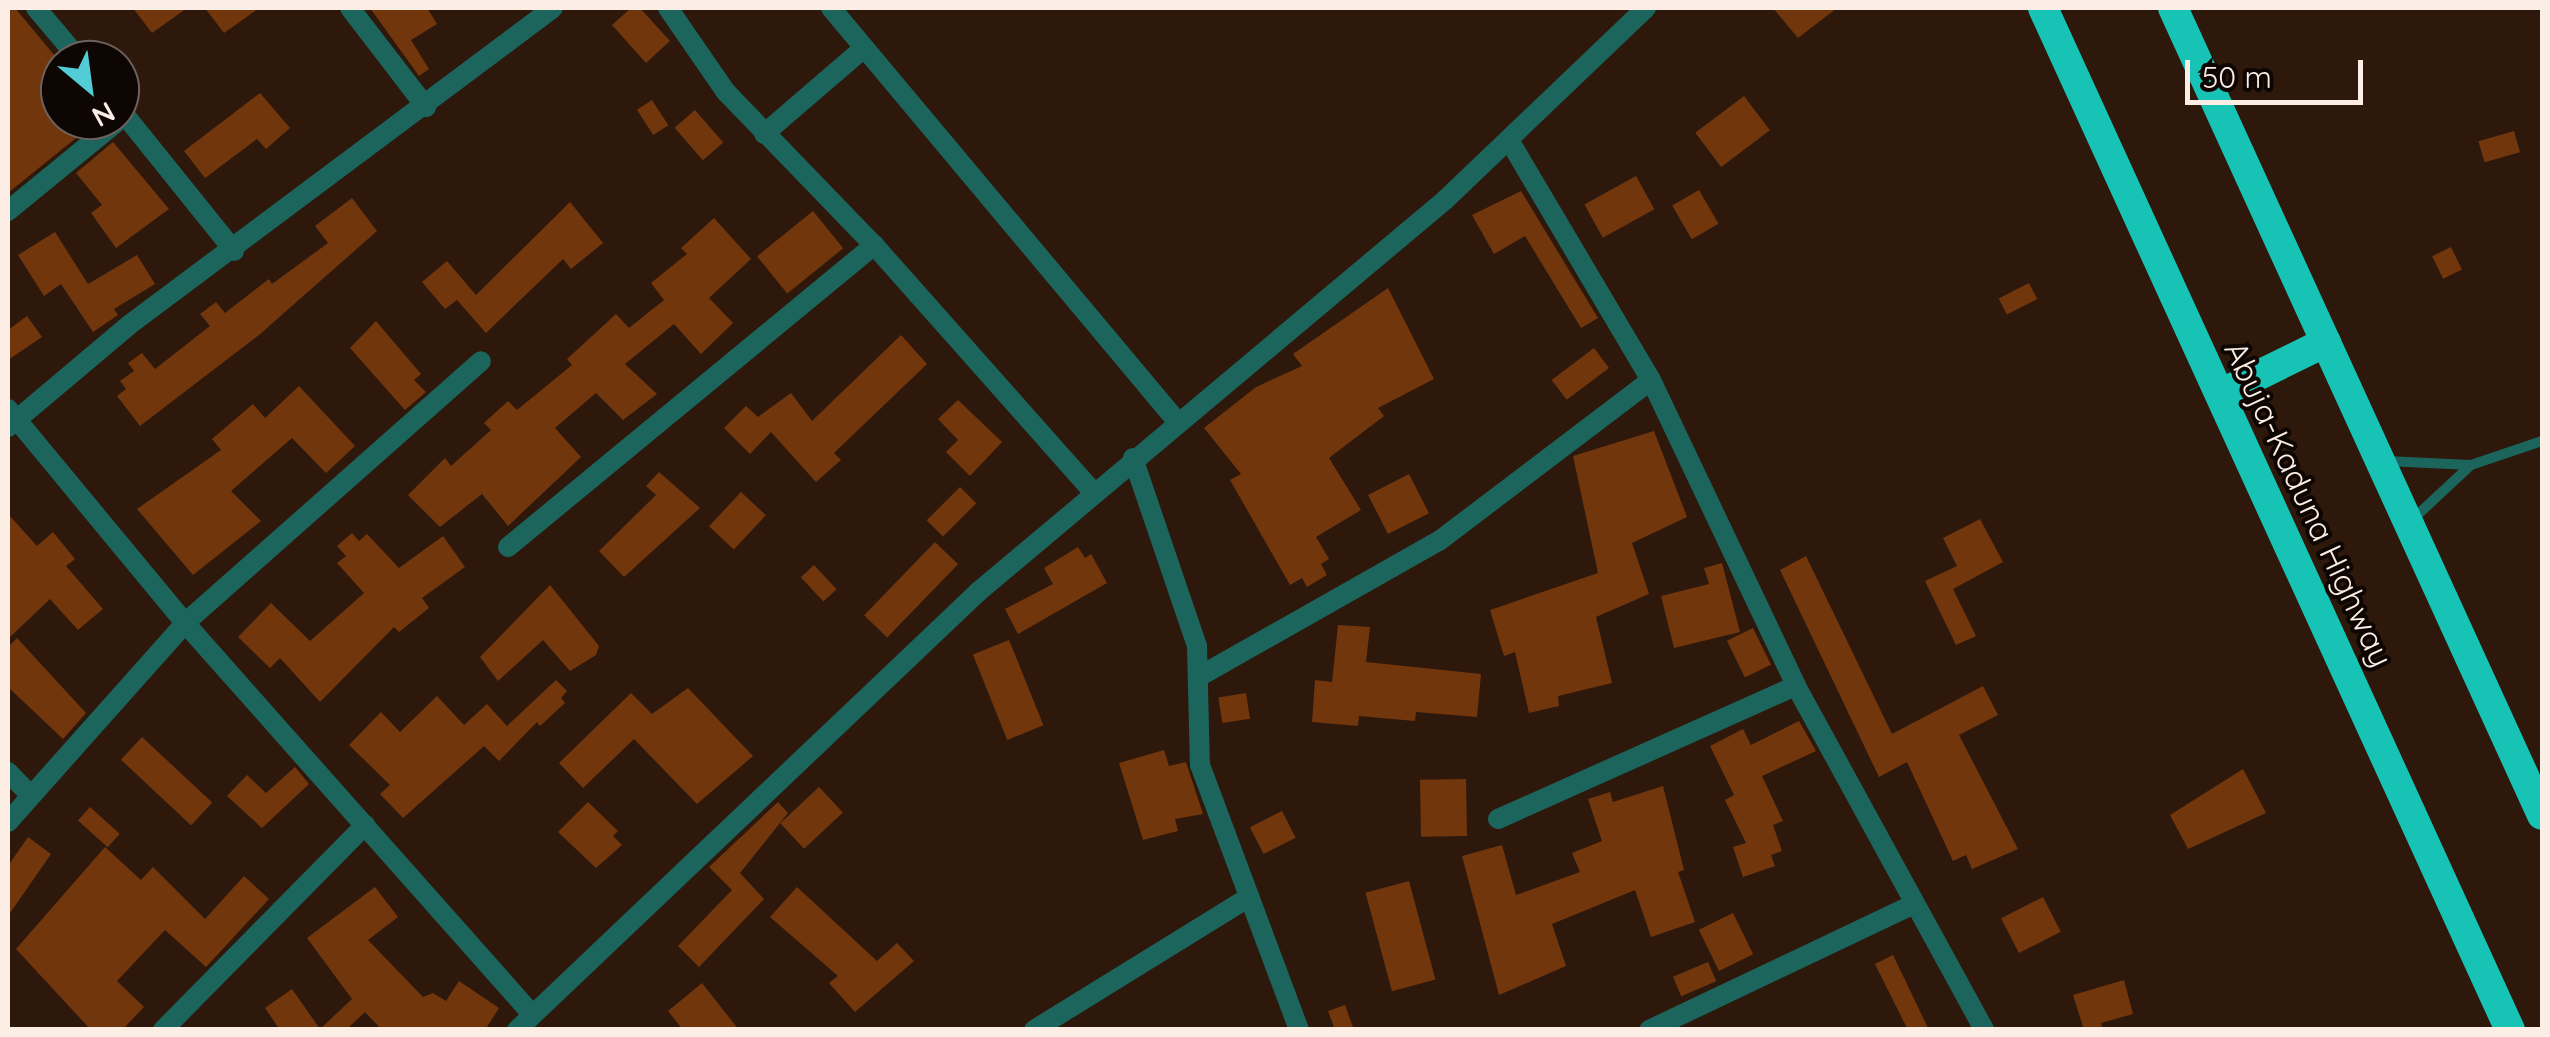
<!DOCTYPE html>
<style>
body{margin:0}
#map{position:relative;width:2550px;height:1037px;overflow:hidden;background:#2d180b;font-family:Quicksand,sans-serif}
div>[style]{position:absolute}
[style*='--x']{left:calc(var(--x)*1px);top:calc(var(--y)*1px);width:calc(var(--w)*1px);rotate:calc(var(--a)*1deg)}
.building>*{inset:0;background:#72360d;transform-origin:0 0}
.lane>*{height:10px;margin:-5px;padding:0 5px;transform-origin:5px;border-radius:5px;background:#1b655d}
.street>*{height:20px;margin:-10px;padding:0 10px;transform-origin:10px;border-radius:10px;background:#1b655d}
.highway>*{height:30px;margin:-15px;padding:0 15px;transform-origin:15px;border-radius:15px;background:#17c3b4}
span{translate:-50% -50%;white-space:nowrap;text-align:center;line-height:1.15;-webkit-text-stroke:8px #0e0603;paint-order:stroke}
.street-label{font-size:32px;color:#fcede5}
.frame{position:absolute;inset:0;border:10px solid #fcede5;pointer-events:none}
.north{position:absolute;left:40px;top:40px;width:100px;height:100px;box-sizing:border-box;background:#0e0603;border:2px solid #6d625d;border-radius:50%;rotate:151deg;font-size:28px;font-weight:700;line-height:40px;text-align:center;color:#fcede5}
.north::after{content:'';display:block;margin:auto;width:35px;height:45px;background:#52ccd6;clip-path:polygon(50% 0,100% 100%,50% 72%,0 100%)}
.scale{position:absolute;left:2185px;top:60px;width:178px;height:45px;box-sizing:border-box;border:5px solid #fcede5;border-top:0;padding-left:12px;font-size:30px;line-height:35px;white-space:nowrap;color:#fcede5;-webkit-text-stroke:8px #0e0603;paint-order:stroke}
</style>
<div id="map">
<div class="building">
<i style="clip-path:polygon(8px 8px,15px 8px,60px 62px,60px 120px,97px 121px,8px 193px)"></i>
<i style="clip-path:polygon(133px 8px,187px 8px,152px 33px)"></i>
<i style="clip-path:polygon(205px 8px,259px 8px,224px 33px)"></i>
<i style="clip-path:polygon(370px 8px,427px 8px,437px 24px,411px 40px,429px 69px,419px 76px)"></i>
<i style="clip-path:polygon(631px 8px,640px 8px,670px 41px,646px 63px,612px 25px)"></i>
<i style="clip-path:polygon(1773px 8px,1837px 8px,1798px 38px)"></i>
<i style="clip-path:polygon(260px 93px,290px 128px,266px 149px,257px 139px,205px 178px,184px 151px)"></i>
<i style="left:1744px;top:96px;width:43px;height:61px;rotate:53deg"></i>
<i style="left:652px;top:100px;width:30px;height:18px;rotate:57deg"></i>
<i style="left:695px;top:110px;width:43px;height:27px;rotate:49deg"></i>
<i style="left:2514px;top:131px;width:22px;height:37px;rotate:74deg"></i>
<i style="clip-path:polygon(113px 142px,169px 209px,116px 248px,91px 213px,102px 205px,76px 173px)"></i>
<i style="left:1636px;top:176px;width:38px;height:59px;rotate:61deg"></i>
<i style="left:1699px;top:190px;width:39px;height:31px;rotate:60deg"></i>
<i style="clip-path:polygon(1521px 191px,1598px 318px,1581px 328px,1525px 236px,1494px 254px,1472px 215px)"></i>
<i style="clip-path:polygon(352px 198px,377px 231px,259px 335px,140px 426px,117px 396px,126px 389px,120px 381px,134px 371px,128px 363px,142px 353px,155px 369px,210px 326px,200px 314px,216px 302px,225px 313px,269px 279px,272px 284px,328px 243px,315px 226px)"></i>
<i style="clip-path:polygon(570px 202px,603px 243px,571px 269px,563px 259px,486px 333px,457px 300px,445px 309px,422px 282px,447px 261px,476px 295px)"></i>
<i style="left:813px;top:211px;width:48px;height:72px;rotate:51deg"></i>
<i style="clip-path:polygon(714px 218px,751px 259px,709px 298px,733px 323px,701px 354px,674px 324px,625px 364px,657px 394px,623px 420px,596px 393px,555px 428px,581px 457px,508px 526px,482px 494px,440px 527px,408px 495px,445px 458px,451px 466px,491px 430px,484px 423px,508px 401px,517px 410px,572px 365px,567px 359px,616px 314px,629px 328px,664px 300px,651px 283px,687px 254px,681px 248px)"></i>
<i style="clip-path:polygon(55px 232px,88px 284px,137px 255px,155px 284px,114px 309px,118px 315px,93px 332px,61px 284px,44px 296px,18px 255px)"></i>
<i style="left:2451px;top:247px;width:25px;height:21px;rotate:64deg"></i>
<i style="left:2029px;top:283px;width:18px;height:34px;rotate:63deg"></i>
<i style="clip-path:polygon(1388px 288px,1434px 379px,1378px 408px,1384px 416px,1329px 458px,1361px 510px,1316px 537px,1329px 559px,1321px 564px,1327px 575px,1307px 587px,1302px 578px,1290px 585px,1230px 480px,1241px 474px,1204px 428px,1256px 387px,1302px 366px,1293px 354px)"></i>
<i style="clip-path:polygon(27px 316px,42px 337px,8px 360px,8px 330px)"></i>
<i style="clip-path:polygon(376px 321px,421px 374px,414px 380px,426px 392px,405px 410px,350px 348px)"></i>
<i style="clip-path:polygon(901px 335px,927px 364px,834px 453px,841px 460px,816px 482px,771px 432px,750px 454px,724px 428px,746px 406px,758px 417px,791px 393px,812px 421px)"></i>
<i style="left:1594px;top:348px;width:25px;height:53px;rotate:53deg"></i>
<i style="clip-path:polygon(299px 386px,355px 446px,326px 473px,292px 438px,231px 491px,261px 521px,193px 575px,137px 509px,221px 450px,212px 439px,253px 404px,265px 418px)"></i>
<i style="clip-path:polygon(958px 400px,1002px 442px,970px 476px,946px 452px,958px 440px,938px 419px)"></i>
<i style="clip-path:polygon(1654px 431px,1687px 517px,1632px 543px,1649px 594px,1596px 617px,1612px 683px,1558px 696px,1559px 706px,1529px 713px,1515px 652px,1504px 656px,1490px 610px,1598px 573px,1573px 456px)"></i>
<i style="clip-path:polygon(659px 472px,700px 508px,624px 577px,599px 551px,656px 495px,646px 486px)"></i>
<i style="left:1409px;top:474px;width:44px;height:46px;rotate:63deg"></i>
<i style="left:960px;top:487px;width:23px;height:47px;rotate:45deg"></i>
<i style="left:741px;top:492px;width:34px;height:47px;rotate:43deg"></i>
<i style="clip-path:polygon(8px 514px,37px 546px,53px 532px,75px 559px,66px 566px,103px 609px,78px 630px,50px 599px,8px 639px)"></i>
<i style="clip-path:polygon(1980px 519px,2003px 562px,1953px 589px,1976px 636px,1956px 645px,1925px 581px,1957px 566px,1943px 538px)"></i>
<i style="clip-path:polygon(352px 533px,359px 541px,367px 534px,399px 568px,443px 536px,465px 567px,422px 598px,429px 608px,399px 632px,394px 627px,320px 702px,280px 658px,270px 668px,238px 637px,271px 603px,310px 641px,364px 593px,337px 563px,346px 556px,337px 546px)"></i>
<i style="left:935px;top:542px;width:32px;height:102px;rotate:44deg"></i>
<i style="clip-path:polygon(1078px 547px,1085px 558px,1091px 554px,1107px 583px,1018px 634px,1005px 609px,1053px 584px,1044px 568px)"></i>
<i style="clip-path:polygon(1806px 556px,1892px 734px,1983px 686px,1998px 715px,1959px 735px,2018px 849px,1972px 869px,1966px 855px,1953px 861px,1907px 762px,1879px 777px,1780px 570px)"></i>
<i style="clip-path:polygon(1722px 563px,1740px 632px,1674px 648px,1661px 596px,1709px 584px,1704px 568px)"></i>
<i style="left:814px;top:565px;width:33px;height:18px;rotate:47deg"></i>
<i style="clip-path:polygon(550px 585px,599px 646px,596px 655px,570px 671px,543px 640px,498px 681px,480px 657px)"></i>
<i style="clip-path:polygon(1338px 625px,1370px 627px,1366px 662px,1481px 674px,1477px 717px,1416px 712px,1415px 721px,1359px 716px,1358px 726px,1312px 722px,1315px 680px,1332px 682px)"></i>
<i style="left:1753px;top:628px;width:41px;height:29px;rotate:64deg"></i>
<i style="clip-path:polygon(17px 638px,86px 713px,63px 739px,8px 687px,8px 647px)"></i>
<i style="left:1009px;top:640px;width:92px;height:39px;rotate:68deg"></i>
<i style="clip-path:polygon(556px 680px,567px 691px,561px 698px,565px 703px,540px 726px,537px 722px,499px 761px,484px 746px,403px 818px,380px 794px,390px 785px,349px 745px,381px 712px,400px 732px,437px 696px,464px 725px,487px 704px,507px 726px)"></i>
<i style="clip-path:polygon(688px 688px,753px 756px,697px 804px,634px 739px,583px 788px,559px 763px,631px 693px,652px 714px)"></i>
<i style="left:1246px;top:693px;width:26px;height:28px;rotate:81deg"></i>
<i style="clip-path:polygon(1799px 721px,1816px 751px,1762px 776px,1783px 821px,1773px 825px,1782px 851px,1771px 855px,1775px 866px,1743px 877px,1733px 847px,1746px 843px,1725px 800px,1734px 795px,1710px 746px,1743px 729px,1751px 745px)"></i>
<i style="left:142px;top:737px;width:96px;height:31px;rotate:43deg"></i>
<i style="clip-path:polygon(1164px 750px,1169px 766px,1186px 762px,1203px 814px,1175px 819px,1178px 831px,1143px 840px,1119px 763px)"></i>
<i style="clip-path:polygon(295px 767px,309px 784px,262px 828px,227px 796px,247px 775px,266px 793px)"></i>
<i style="clip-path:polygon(2243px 769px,2266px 813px,2188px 849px,2170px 815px)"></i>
<i style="left:1466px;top:779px;width:57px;height:46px;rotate:89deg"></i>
<i style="clip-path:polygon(1663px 786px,1684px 870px,1678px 872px,1695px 922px,1651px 937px,1635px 890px,1552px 924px,1566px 966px,1499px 995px,1462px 856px,1502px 845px,1516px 895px,1580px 872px,1572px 853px,1602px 841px,1588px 799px,1610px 792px,1613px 802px)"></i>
<i style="left:819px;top:787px;width:35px;height:53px;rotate:47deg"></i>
<i style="clip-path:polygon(588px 802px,618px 831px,613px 836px,622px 845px,596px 868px,558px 832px)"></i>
<i style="clip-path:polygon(778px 802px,788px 813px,740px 873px,764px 899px,699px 967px,678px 946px,732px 890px,709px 867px)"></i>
<i style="left:90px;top:807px;width:40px;height:18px;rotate:42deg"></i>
<i style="left:1282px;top:811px;width:30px;height:36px;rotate:63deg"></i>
<i style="clip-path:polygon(28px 837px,51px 854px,8px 916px,8px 866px)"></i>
<i style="clip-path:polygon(105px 847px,141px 880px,153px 867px,205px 919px,244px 876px,269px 899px,206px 967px,165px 930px,117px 981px,144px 1007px,122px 1030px,91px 1030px,16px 949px)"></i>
<i style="left:1409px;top:881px;width:102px;height:45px;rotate:75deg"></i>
<i style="clip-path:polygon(375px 887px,398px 917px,368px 940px,423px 997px,433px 993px,446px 1001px,459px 981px,499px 1008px,485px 1030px,382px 1030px,365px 1012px,346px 1030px,280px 1030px,265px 1008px,292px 989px,320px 1029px,352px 999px,307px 938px)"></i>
<i style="clip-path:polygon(797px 887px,877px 961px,897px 943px,914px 961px,855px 1012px,829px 983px,838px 976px,770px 917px)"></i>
<i style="left:2043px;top:897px;width:39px;height:47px;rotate:63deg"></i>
<i style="left:1733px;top:913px;width:46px;height:38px;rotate:64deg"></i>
<i style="clip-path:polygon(1893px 955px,1929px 1030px,1908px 1030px,1875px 964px)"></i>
<i style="left:1708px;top:962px;width:21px;height:38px;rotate:67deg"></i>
<i style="clip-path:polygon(2124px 980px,2133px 1014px,2101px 1023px,2103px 1030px,2084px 1030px,2073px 995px)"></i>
<i style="clip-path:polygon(702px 983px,739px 1030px,683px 1030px,668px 1011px)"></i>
<i style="clip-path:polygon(1345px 1005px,1354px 1030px,1335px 1030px,1328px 1011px)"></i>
</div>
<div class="lane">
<i style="--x:2386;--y:461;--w:85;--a:2.7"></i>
<i style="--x:2471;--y:465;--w:75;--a:-18.7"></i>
<i style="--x:2413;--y:519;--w:79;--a:-43"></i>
</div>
<div class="street">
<i style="--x:36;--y:8;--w:68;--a:49.8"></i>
<i style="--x:350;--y:8;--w:125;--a:52.5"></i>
<i style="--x:668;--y:8;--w:102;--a:55.4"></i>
<i style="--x:726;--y:92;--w:213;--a:46"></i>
<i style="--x:874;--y:245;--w:332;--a:48.4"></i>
<i style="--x:831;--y:8;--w:537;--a:50.06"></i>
<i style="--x:120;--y:109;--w:182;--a:51.2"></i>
<i style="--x:764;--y:134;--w:132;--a:-40.7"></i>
<i style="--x:1509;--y:140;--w:279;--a:59.4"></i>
<i style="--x:1651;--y:380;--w:339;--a:64.6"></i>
<i style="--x:1796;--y:686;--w:392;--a:61.3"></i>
<i style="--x:8;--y:211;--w:144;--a:-39.3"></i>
<i style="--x:8;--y:409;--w:278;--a:50.4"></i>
<i style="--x:185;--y:623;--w:520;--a:48.43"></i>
<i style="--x:8;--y:427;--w:158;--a:-40.1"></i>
<i style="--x:129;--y:325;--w:529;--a:-36.78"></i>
<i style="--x:1133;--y:458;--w:199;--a:71.2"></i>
<i style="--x:1197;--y:646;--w:119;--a:88.6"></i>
<i style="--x:1200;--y:765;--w:283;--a:69.5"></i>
<i style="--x:508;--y:547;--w:475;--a:-39.5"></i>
<i style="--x:1200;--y:676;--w:274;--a:-29.5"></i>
<i style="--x:1439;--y:541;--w:266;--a:-37.2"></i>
<i style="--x:8;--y:772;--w:32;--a:46"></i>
<i style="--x:1498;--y:819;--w:326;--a:-24.1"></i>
<i style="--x:8;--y:822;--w:266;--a:-48.3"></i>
<i style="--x:185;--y:623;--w:395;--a:-41.5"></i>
<i style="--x:163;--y:1030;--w:288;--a:-45.4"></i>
<i style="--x:517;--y:1030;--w:636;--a:-43.53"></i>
<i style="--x:978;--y:592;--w:610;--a:-40.01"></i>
<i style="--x:1445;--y:200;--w:278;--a:-43.7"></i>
<i style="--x:1034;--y:1030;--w:253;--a:-31.7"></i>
<i style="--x:1649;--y:1030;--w:293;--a:-25.4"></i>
</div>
<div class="highway">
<i style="--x:2043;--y:8;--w:1124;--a:65.44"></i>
<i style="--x:2173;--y:8;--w:887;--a:65.43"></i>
<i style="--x:2220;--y:394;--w:118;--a:-26.1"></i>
</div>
<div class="street-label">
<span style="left:2309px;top:504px;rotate:65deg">Abuja-Kaduna Highway</span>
</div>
<div class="frame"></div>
<div class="north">N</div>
<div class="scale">50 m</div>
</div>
